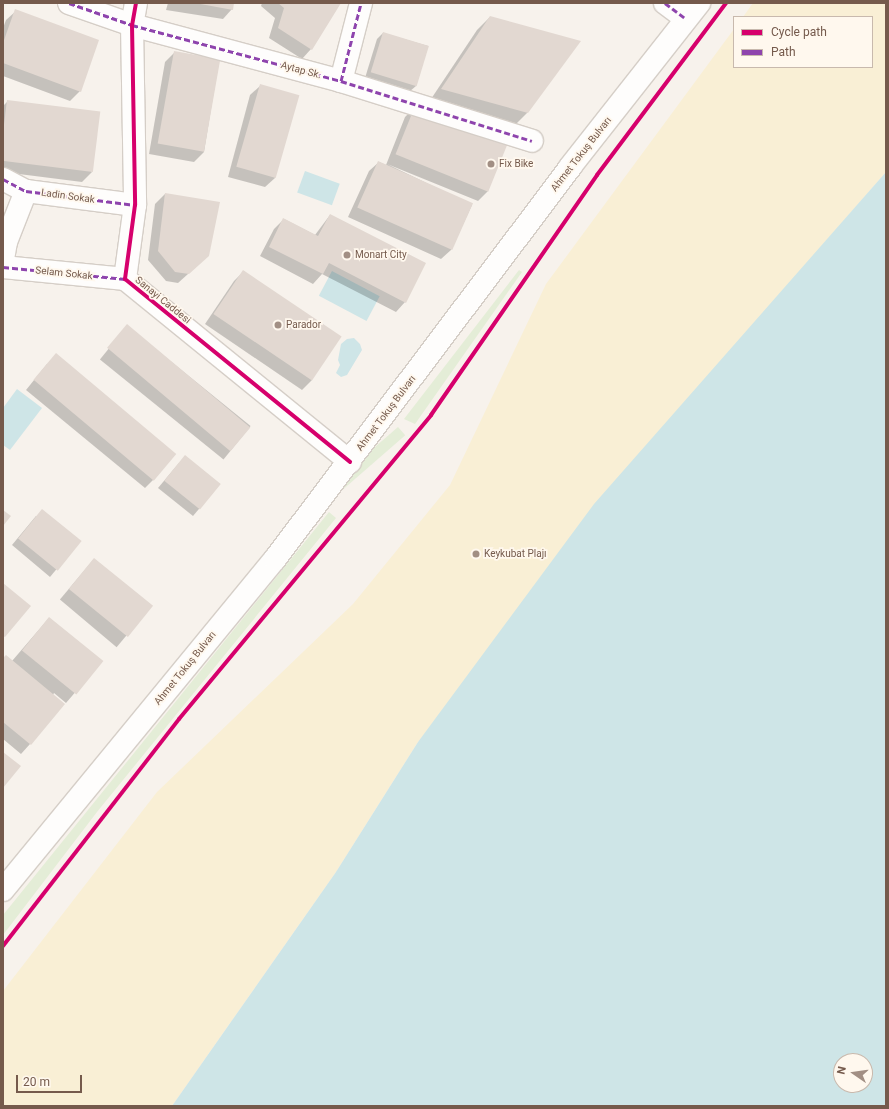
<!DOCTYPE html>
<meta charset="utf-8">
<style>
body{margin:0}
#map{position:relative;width:889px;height:1109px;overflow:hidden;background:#f7f2ec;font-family:Roboto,sans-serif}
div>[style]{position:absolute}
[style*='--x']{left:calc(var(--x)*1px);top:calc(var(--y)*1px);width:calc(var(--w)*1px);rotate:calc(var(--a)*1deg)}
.green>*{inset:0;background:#e4edd7;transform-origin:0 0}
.sand>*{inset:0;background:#f9efd5}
.water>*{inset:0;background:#cee5e7;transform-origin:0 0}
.shadow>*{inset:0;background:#0003;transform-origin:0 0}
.building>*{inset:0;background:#e2d8d1;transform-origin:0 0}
.roads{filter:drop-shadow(1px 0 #d5cec7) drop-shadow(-1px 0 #d5cec7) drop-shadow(0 1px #d5cec7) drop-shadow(0 -1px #d5cec7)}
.minor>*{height:22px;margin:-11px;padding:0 11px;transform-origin:11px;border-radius:11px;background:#fefdfc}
.secondary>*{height:22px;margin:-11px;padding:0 11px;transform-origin:11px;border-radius:11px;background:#fefdfc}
.quiet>*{height:3px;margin-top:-1.5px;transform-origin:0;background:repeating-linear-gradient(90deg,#8e44ad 0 6px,transparent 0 9px)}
.cycleway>*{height:4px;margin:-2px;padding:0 2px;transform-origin:2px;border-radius:2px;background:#d6006c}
.dots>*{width:11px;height:11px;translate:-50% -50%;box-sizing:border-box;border:2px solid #fff8ee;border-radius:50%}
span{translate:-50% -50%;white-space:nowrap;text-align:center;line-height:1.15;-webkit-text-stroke:3.5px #fff8ee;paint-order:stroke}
.street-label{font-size:10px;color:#755a4c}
.poi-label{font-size:10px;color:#755a4c}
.left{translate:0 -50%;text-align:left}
.frame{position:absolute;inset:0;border:4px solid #755a4c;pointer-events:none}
.legend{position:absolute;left:733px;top:16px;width:140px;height:52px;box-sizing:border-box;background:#fff8ee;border:1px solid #c8b9ad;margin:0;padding:5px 7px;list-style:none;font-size:12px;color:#755a4c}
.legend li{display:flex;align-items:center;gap:8px;height:20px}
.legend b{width:20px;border:1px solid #c8b9ad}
.north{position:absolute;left:833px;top:1053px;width:40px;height:40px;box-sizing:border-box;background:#fff8ee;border:1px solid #c8b9ad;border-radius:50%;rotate:283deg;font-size:11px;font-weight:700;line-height:16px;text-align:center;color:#755a4c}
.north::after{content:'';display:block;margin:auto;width:14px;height:18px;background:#a28f84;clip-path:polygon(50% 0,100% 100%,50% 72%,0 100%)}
.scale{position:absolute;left:16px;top:1075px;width:66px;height:18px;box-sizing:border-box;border:2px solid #755a4c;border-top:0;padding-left:5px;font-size:12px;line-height:14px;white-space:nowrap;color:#755a4c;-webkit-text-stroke:3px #fff8ee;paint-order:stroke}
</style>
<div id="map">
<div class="green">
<i style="clip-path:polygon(519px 270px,522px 272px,415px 424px,404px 419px)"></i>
<i style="left:398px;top:427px;width:11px;height:97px;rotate:49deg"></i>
<i style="clip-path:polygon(329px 512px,336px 518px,97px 812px,3px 935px,3px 915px)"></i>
</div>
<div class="sand">
<i style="clip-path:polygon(753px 3px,886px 3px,886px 172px,714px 370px,418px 742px,336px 872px,172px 1106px,3px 1106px,3px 991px,157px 792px,353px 604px,450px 485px,546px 284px,734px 29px,734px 67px,872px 67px,872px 17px,743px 17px)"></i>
</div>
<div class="water">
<i style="left:305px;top:171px;width:37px;height:23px;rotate:20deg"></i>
<i style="clip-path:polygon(evenodd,886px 172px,886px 1106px,172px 1106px,336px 872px,418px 742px,594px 504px,886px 172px,841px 1061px,865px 1061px,865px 1085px,841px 1085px,841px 1061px)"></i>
<i style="left:332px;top:271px;width:54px;height:28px;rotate:28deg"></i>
<i style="clip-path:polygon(354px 338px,360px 344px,362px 350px,347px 375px,341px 377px,336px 373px,340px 365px,338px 360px,341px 344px,347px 339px)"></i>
<i style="clip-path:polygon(17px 389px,42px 408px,10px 450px,3px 445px,3px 408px)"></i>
</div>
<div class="shadow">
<i style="clip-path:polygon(168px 3px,233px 3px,232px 9px,223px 19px,166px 10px)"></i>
<i style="clip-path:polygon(262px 3px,340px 3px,311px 49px,302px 59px,269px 38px,275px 18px,261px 6px)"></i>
<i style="clip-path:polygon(16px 11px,80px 91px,70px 101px,3px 76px,3px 28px,6px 20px)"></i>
<i style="clip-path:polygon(490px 17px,528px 112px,515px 125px,429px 102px,477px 30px)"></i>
<i style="clip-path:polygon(383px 33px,428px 46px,416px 86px,409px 92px,365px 78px,377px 39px)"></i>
<i style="clip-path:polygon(175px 52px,219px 60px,204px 152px,194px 162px,149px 154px,165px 62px)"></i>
<i style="clip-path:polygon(260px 86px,275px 178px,265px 187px,228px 177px,250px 95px)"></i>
<i style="clip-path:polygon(8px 101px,92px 172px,82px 182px,3px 172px,3px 106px)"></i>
<i style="clip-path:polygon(415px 107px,488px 191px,478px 201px,387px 164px,472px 205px,451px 250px,441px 259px,348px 217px,369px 171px,379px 162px,386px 165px,405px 117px)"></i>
<i style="clip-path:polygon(165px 194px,198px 265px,178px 283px,166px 281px,148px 260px,155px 204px)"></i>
<i style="clip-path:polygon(330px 215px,405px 302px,396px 312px,322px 274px,313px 284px,260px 256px,274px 229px,284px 219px,315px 235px)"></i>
<i style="clip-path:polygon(244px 271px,312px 380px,302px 390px,205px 324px,234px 281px)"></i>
<i style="left:127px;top:326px;width:159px;height:43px;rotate:39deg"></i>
<i style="clip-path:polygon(47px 364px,154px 479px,145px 488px,26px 390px)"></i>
<i style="clip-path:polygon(179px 463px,220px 484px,193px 516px,158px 488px)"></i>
<i style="clip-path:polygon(36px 516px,80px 541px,50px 577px,12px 545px)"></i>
<i style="left:94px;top:559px;width:74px;height:53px;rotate:40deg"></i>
<i style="clip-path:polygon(49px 618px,102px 661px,66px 703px,54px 693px,30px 744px,21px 754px,3px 739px,3px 659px,12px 661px)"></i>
</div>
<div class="building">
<i style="clip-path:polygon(195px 3px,234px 3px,233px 10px)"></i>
<i style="clip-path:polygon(278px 3px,341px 3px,312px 50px,278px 28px,284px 8px)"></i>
<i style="clip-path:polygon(15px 9px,99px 40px,81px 92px,3px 63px,3px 43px)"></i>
<i style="clip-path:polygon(490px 16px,581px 41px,528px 113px,441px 89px)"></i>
<i style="left:383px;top:32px;width:48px;height:42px;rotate:17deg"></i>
<i style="left:174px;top:51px;width:47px;height:94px;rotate:10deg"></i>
<i style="left:260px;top:84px;width:41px;height:86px;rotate:16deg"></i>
<i style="left:7px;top:100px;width:94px;height:61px;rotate:7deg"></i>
<i style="left:415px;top:106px;width:100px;height:52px;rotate:22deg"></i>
<i style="left:378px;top:161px;width:104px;height:51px;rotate:24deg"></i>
<i style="clip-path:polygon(165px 193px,220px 202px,209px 256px,189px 274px,175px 272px,158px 251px)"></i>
<i style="clip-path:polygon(330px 214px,426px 263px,406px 303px,329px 263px,323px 274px,269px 247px,283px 218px,318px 236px)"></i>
<i style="left:243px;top:270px;width:119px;height:53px;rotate:34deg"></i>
<i style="left:127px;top:324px;width:161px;height:31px;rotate:40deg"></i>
<i style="left:56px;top:353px;width:157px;height:35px;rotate:40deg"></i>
<i style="left:185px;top:455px;width:46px;height:33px;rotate:39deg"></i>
<i style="left:42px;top:509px;width:51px;height:38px;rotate:39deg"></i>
<i style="clip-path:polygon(3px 510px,11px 516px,3px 526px)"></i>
<i style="left:94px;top:558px;width:76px;height:40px;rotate:39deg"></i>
<i style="clip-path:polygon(3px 583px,31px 606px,5px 637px,3px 636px)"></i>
<i style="left:49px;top:617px;width:70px;height:43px;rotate:39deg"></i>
<i style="clip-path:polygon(6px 655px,65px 704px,31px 745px,3px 722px,3px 658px)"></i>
<i style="clip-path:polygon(3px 752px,21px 766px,3px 788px)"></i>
</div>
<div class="roads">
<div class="minor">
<i style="--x:69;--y:3;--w:67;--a:19.2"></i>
<i style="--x:132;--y:25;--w:216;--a:15"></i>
<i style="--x:341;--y:81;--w:200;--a:17.4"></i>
<i style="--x:136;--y:3;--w:22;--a:100"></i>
<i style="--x:132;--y:25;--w:180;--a:89"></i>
<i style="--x:135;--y:205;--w:75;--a:97.7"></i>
<i style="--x:125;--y:279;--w:290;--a:39.1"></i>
<i style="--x:665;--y:3;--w:26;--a:37"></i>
<i style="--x:341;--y:81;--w:81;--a:-75.6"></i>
<i style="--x:3;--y:179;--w:26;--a:28"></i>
<i style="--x:26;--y:191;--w:110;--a:7.3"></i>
<i style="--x:3;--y:259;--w:17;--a:-80"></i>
<i style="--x:6;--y:242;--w:55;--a:-68.6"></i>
<i style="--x:3;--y:267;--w:123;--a:5.6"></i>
</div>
<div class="secondary">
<i style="--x:3;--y:890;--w:428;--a:-50.6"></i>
<i style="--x:275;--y:559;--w:491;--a:-53"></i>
<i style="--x:570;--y:167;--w:209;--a:-51.8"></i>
</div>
</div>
<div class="quiet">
<i style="--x:69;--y:3;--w:67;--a:19.2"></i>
<i style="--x:132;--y:25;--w:216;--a:15"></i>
<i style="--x:341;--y:81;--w:200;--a:17.4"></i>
<i style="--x:665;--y:3;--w:26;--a:37"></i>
<i style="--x:341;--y:81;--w:81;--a:-75.6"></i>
<i style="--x:3;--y:179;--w:26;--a:28"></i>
<i style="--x:26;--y:191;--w:110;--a:7.3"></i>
<i style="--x:3;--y:267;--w:123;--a:5.6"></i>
</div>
<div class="cycleway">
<i style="--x:136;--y:3;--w:22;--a:100"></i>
<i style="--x:132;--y:25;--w:180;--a:89"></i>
<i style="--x:135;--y:205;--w:75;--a:97.7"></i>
<i style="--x:125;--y:279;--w:290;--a:39.1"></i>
<i style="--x:3;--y:946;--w:287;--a:-52.2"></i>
<i style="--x:179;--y:719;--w:395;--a:-50.3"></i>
<i style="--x:431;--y:415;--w:292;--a:-55.3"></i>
<i style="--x:597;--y:175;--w:215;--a:-53.1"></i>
</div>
<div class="dots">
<i style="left:491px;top:164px;background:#a28f84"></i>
<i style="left:347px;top:255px;background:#a28f84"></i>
<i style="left:278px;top:325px;background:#a28f84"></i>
<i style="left:476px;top:554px;background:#a28f84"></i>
</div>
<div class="street-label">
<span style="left:301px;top:70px;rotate:15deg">Aytap Sk.</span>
<span style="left:581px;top:154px;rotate:-52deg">Ahmet Tokuş Bulvarı</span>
<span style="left:68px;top:196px;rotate:8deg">Ladin Sokak</span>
<span style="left:64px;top:273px;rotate:6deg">Selam Sokak</span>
<span style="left:163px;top:300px;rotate:39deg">Sanayi Caddesi</span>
<span style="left:386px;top:413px;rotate:-53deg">Ahmet Tokuş Bulvarı</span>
<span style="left:185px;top:668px;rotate:-51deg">Ahmet Tokuş Bulvarı</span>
</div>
<div class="poi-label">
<span class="left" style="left:499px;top:164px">Fix Bike</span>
<span class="left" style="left:355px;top:255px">Monart City</span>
<span class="left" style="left:286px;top:325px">Parador</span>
<span class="left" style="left:484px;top:554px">Keykubat Plajı</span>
</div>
<div class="frame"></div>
<ul class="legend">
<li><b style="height:5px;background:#d6006c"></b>Cycle path</li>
<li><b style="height:5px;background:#8e44ad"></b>Path</li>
</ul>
<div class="north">N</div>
<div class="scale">20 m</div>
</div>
